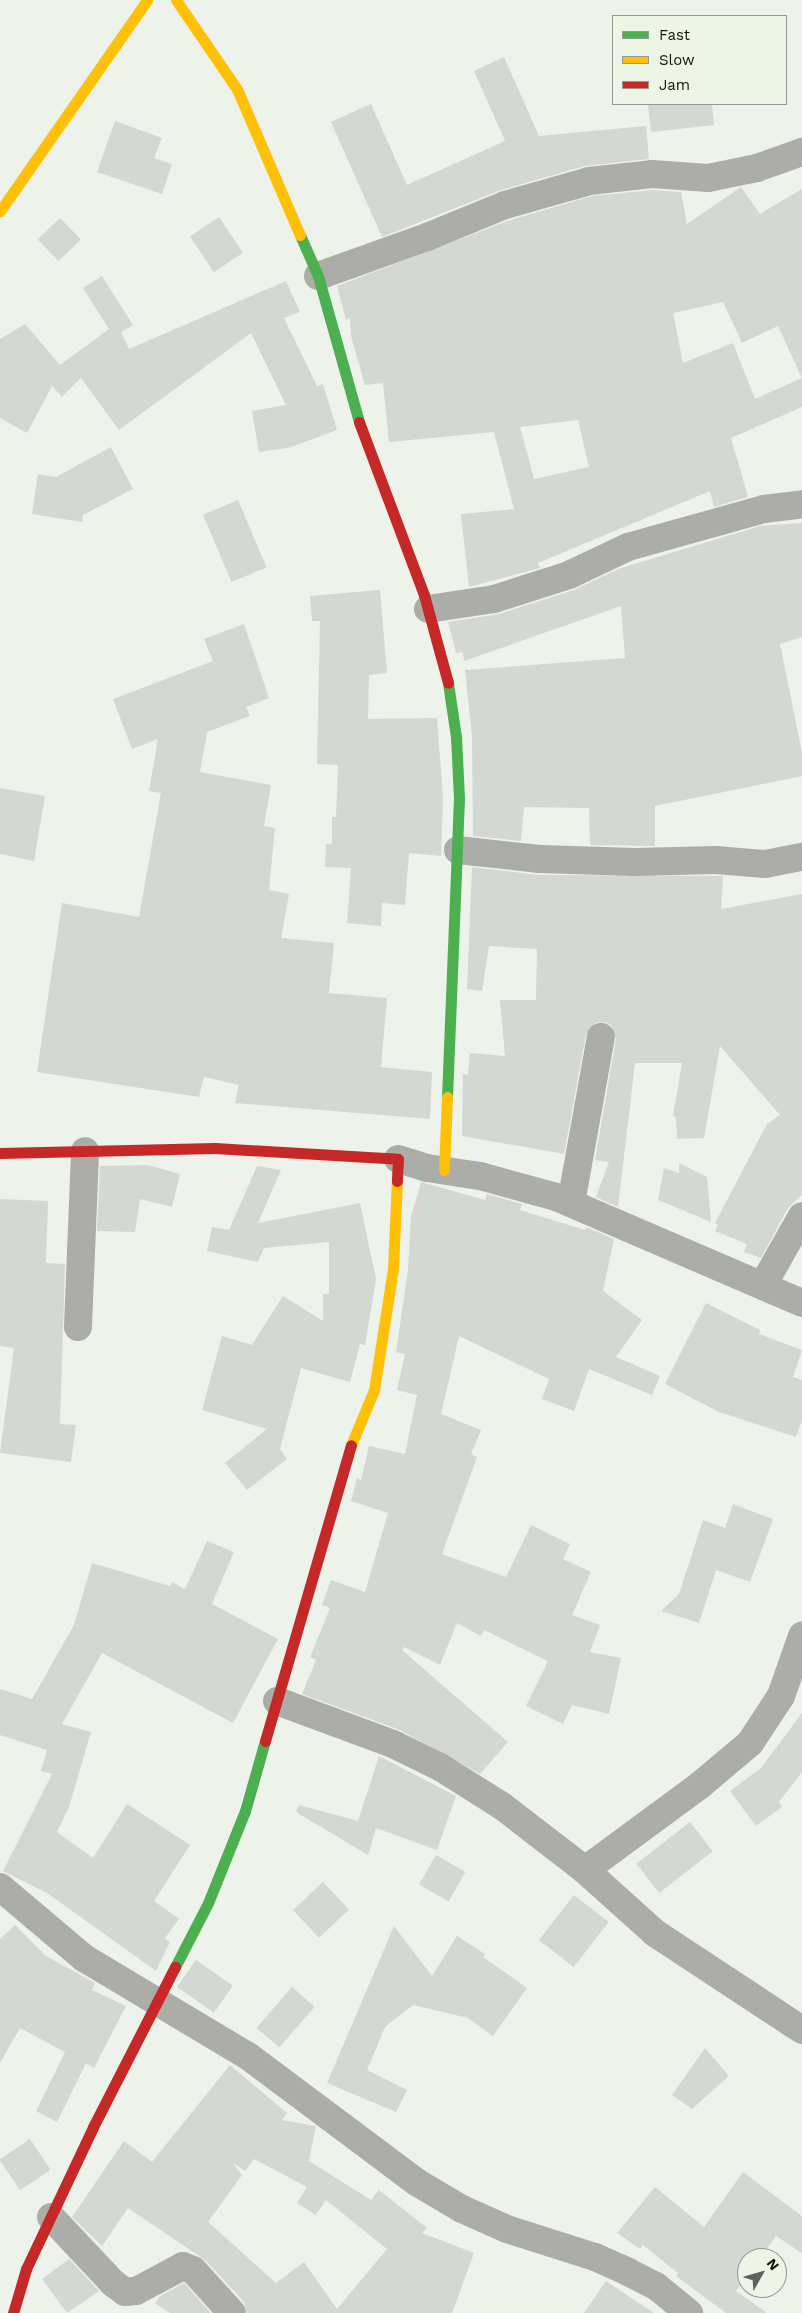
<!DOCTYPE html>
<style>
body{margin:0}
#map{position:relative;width:802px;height:2313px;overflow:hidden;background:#edf2ea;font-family:"Work Sans",sans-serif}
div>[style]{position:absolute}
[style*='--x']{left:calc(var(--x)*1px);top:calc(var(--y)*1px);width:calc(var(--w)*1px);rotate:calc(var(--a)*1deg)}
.building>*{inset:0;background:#d3d8d2;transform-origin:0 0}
.street>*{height:28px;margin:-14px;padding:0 14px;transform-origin:14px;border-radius:14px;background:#acada9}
.fast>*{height:11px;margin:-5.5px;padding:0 5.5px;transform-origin:5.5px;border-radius:5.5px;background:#4caf50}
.slow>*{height:11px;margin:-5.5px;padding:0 5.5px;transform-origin:5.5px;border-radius:5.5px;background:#ffc107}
.jam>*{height:11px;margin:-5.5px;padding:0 5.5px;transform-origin:5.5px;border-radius:5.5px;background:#c62828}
span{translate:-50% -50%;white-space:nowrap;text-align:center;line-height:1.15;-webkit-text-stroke:4.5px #edf5e6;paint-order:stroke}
.legend{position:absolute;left:612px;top:15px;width:175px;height:90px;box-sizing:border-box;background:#edf5e6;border:1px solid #959b90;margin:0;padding:6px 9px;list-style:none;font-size:15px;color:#121510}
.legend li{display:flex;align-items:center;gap:10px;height:25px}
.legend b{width:25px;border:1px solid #959b90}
.north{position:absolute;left:737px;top:2248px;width:50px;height:50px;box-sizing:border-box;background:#edf5e6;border:1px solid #959b90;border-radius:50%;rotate:52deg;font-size:14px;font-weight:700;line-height:20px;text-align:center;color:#121510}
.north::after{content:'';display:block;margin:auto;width:18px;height:22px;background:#5f625c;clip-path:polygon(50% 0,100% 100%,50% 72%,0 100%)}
</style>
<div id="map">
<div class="building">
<i style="clip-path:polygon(504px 57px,539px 136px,646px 126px,649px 159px,585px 166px,501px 190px,382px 237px,331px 122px,371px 104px,407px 185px,505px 141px,474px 71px)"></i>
<i style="clip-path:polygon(648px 104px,712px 104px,714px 125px,651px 132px)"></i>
<i style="clip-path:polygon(115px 121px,162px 138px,154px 158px,172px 164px,162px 194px,97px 172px)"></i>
<i style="clip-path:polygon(evenodd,741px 187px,760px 214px,802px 189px,802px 407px,731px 438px,748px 497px,714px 507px,710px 491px,538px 563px,540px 568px,469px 587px,461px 514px,514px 509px,494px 432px,389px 442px,383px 383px,365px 385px,351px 336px,350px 318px,346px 320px,337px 286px,510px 220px,592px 196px,652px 190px,681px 192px,687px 224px,741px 187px,723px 302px,742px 343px,778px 326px,802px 378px,755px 399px,733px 343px,683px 363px,673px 313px,723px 302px,741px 187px,578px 420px,589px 467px,534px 479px,520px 427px,578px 420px)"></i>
<i style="left:219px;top:217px;width:43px;height:35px;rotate:56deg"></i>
<i style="left:60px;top:218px;width:30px;height:31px;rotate:46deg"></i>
<i style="clip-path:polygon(102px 276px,133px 325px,121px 332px,129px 349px,286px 281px,300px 312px,284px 318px,317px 386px,323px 384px,337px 430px,288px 448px,259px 452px,252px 411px,286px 405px,251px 333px,119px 430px,81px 378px,62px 397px,52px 386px,27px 433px,0 418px,0 339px,25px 324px,60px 365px,109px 329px,83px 288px)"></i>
<i style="clip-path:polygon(111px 447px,133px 489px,83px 515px,82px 522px,32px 514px,38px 474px,56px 477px)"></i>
<i style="left:238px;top:500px;width:73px;height:38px;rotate:67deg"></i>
<i style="clip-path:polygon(802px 523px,802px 637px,780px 644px,802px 753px,802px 776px,655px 806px,655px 846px,590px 845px,589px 808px,524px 807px,521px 841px,473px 836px,472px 736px,465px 670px,625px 658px,621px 606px,464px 661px,463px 652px,456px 653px,448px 622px,499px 614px,574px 590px,618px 569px,760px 526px)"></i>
<i style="clip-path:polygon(380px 590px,387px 673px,369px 675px,368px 719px,437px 718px,443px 798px,441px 856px,409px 853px,405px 905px,382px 903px,381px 926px,347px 923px,351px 868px,325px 867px,326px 844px,332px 844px,332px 817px,336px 817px,338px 765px,317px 764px,320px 621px,312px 621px,310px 596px)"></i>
<i style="clip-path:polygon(244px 624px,269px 698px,246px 707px,250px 716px,207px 732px,200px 772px,271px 785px,264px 826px,275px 828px,269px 890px,289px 894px,281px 938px,334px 943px,329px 993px,387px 998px,381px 1067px,432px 1072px,430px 1119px,235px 1103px,239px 1085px,204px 1077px,199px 1097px,37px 1072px,62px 903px,139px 917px,161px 793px,149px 791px,158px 739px,132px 749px,113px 699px,213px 661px,204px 639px)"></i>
<i style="clip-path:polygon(0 788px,45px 796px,34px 861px,0 854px)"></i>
<i style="clip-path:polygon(472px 867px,539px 875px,723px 876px,721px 909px,802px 894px,802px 1195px,788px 1208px,761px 1258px,744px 1252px,747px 1244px,715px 1231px,718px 1225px,715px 1223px,767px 1124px,780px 1115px,720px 1046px,704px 1138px,677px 1139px,676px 1117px,673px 1116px,682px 1063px,635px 1063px,618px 1207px,596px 1197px,609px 1162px,595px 1160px,616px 1039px,611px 1025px,604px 1022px,595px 1023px,586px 1034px,564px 1154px,462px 1136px,463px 1074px,468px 1075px,470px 1053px,505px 1056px,500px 1000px,536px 1000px,537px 949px,489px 946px,482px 991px,467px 989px)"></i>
<i style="clip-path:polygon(679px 1163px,707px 1177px,711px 1222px,658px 1200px,664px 1168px,679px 1173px)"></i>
<i style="clip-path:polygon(148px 1165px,180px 1174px,172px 1207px,140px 1199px,135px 1232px,97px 1231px,100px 1166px)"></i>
<i style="clip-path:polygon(257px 1166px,281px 1170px,258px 1223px,360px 1203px,376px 1279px,365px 1345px,360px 1344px,350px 1382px,301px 1368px,280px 1449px,287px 1459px,247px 1490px,225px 1463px,267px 1429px,202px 1410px,222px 1336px,252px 1345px,283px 1296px,323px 1321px,323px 1294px,329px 1294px,329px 1242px,264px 1248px,258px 1262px,207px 1251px,212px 1227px,229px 1230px)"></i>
<i style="clip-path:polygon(421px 1182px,485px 1200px,487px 1194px,522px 1204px,520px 1210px,585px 1230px,586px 1227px,614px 1239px,603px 1291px,642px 1320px,616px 1357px,660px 1376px,652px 1395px,589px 1369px,574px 1411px,542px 1399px,549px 1379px,459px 1336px,441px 1414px,481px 1430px,471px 1454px,477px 1457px,442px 1554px,506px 1577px,531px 1525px,570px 1544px,563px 1559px,591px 1572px,572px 1615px,600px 1625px,590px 1652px,621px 1658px,609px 1714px,572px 1705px,563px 1724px,526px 1706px,548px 1661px,484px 1630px,481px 1636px,457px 1623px,440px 1665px,404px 1647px,402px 1650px,508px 1742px,480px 1774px,400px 1730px,302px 1694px,316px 1660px,310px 1657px,330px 1608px,322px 1605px,331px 1580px,365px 1592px,388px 1513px,351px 1501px,357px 1478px,361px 1480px,369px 1446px,405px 1454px,417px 1395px,397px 1390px,405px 1354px,396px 1352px,408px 1270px,411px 1217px)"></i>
<i style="clip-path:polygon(0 1199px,48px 1201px,46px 1263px,65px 1264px,60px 1424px,76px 1425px,71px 1462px,0 1453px,14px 1348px,0 1346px)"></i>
<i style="clip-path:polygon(706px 1303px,760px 1330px,759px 1334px,802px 1350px,793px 1377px,802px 1380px,802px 1421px,796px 1437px,719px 1412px,665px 1384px)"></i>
<i style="clip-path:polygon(733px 1504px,773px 1519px,750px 1582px,716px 1570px,699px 1623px,661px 1611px,679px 1594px,703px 1520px,725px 1528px)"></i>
<i style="clip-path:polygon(207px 1541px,234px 1552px,212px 1604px,278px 1639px,233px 1723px,102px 1653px,62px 1724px,91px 1732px,69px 1807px,57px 1832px,93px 1858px,127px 1804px,190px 1845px,154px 1901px,179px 1919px,165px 1938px,170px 1942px,156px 1971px,47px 1893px,3px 1871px,52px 1774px,41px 1771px,47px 1750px,0 1735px,0 1689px,32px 1699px,74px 1625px,92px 1563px,170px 1586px,172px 1582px,185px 1589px)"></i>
<i style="clip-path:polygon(802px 1713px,802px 1772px,779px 1802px,782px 1807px,756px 1826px,730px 1791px,761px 1768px)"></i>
<i style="clip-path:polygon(379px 1756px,456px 1796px,437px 1850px,376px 1828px,368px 1855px,296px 1812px,299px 1805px,358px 1821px)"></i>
<i style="left:690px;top:1822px;width:37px;height:68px;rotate:52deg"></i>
<i style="left:436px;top:1855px;width:34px;height:34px;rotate:30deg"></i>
<i style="left:323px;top:1882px;width:38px;height:41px;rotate:47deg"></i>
<i style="left:574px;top:1895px;width:44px;height:57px;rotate:38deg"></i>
<i style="clip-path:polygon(15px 1925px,46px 1956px,95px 1983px,92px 1990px,126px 2006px,94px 2068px,86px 2063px,57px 2122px,36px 2111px,65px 2052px,20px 2028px,0 2063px,0 1939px)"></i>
<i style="clip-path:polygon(394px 1926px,432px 1976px,457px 1936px,485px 1954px,483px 1957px,527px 1988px,493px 2036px,468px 2018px,413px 2005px,385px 2027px,367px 2070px,407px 2090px,396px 2112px,327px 2083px)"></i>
<i style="left:196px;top:1960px;width:45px;height:33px;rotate:35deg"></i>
<i style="left:292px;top:1987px;width:30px;height:54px;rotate:41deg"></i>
<i style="clip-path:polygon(705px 2048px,729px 2076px,692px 2109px,672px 2095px)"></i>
<i style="clip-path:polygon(evenodd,230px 2065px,287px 2113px,282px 2120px,316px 2126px,309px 2161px,371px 2200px,379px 2190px,427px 2228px,422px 2233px,474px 2253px,452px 2313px,247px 2313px,244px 2302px,205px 2260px,128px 2208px,102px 2246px,72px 2217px,124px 2141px,152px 2162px,230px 2065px,254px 2159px,307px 2187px,297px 2203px,316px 2215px,326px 2200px,387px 2249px,337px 2309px,304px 2262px,276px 2283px,208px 2222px,242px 2175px,233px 2163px,245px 2171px,254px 2159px)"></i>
<i style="left:30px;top:2139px;width:37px;height:37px;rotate:56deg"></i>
<i style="clip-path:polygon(743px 2172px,802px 2216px,802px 2253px,776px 2236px,760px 2258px,747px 2258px,747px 2276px,736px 2291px,767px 2313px,726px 2313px,676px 2276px,678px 2273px,643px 2245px,640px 2249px,617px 2233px,655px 2187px,704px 2227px)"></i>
<i style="clip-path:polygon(69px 2259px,99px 2291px,67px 2313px,42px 2279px)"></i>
<i style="clip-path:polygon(606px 2281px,654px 2313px,584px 2313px)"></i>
<i style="clip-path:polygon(184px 2283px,211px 2313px,170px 2313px,155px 2303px,160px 2296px)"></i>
</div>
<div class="street">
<i style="--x:318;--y:276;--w:116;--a:-19.7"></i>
<i style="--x:427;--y:237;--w:84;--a:-22.3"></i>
<i style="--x:505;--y:205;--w:87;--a:-15.9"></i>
<i style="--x:589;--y:181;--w:63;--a:-6.3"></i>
<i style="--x:652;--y:174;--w:56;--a:4.1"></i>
<i style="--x:708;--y:178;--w:50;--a:-11.5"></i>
<i style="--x:757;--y:168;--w:48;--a:-19.6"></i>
<i style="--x:428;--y:609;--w:67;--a:-8.6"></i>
<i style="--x:494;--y:599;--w:79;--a:-17.7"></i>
<i style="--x:569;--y:575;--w:65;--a:-25.4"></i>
<i style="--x:628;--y:547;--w:141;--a:-15.6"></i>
<i style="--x:764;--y:509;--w:38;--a:-7"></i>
<i style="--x:458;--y:850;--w:82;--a:6.3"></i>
<i style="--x:540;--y:859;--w:95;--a:1.8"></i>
<i style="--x:635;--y:862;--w:81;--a:-1.4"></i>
<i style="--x:716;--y:860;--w:49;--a:4.7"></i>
<i style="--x:765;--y:864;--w:38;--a:-11"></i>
<i style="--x:398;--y:1159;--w:30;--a:17"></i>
<i style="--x:427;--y:1168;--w:54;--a:8.6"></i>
<i style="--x:480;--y:1176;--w:79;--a:15.4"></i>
<i style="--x:556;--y:1197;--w:268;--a:23.3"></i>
<i style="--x:571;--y:1203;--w:169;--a:-79.8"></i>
<i style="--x:763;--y:1285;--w:79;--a:-60.5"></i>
<i style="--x:78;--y:1327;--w:176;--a:-87.7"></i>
<i style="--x:277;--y:1701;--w:124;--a:20.3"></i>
<i style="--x:393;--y:1744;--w:52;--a:26.1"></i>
<i style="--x:440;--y:1767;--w:73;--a:32.2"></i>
<i style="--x:502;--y:1806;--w:105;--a:37.6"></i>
<i style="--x:585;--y:1870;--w:94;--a:42"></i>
<i style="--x:655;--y:1933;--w:176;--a:33.4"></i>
<i style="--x:585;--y:1870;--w:142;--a:-36.4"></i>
<i style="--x:699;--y:1786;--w:67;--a:-40.1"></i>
<i style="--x:750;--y:1743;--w:56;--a:-56.6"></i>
<i style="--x:781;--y:1696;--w:64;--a:-70.7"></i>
<i style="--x:0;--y:1887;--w:110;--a:40.2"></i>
<i style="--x:84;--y:1958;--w:191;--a:30.9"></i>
<i style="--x:248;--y:2056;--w:212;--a:36.8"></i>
<i style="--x:418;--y:2183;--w:51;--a:30.6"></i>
<i style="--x:462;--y:2209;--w:49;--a:24"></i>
<i style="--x:507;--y:2229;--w:92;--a:17.7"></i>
<i style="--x:595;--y:2257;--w:36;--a:24"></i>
<i style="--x:628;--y:2272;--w:31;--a:27"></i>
<i style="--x:656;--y:2286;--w:43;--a:39.3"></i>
<i style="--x:51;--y:2217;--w:91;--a:46.8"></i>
<i style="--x:113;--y:2283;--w:15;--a:37"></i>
<i style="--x:125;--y:2292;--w:11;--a:-5"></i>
<i style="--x:136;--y:2291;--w:53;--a:-28"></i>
<i style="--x:183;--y:2266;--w:11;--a:22"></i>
<i style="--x:193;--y:2270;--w:58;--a:47.8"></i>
</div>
<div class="fast">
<i style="--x:300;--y:235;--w:45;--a:66.3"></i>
<i style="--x:318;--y:276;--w:152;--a:74.3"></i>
<i style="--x:447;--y:1097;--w:299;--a:-87.7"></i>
<i style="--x:459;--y:798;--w:61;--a:-92.8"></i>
<i style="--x:456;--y:737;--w:55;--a:-98.4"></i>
<i style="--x:175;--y:1967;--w:72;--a:-62.7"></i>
<i style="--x:208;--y:1903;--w:99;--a:-68.1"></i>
<i style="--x:245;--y:1811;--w:73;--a:-74.1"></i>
</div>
<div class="slow">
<i style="--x:176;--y:0;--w:108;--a:55.6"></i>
<i style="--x:237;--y:89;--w:159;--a:66.7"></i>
<i style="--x:0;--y:211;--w:257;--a:-55.1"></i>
<i style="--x:444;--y:1170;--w:73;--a:-87.6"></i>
<i style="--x:351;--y:1445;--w:60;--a:-67.3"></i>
<i style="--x:374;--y:1390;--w:123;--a:-81.1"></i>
<i style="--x:393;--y:1268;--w:87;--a:-87.4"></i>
</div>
<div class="jam">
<i style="--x:359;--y:422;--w:185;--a:69.4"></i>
<i style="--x:424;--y:595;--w:91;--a:74.7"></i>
<i style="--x:0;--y:1153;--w:215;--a:-1.3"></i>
<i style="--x:215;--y:1148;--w:183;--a:3.4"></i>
<i style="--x:398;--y:1159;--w:22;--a:93"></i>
<i style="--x:265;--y:1741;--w:308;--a:-73.8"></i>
<i style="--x:13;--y:2313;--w:46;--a:-73.5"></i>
<i style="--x:26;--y:2269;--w:157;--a:-64.7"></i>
<i style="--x:93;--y:2127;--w:180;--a:-62.9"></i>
</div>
<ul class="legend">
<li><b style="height:6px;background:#4caf50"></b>Fast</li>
<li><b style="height:6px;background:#ffc107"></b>Slow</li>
<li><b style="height:6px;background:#c62828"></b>Jam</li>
</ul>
<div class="north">N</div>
</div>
